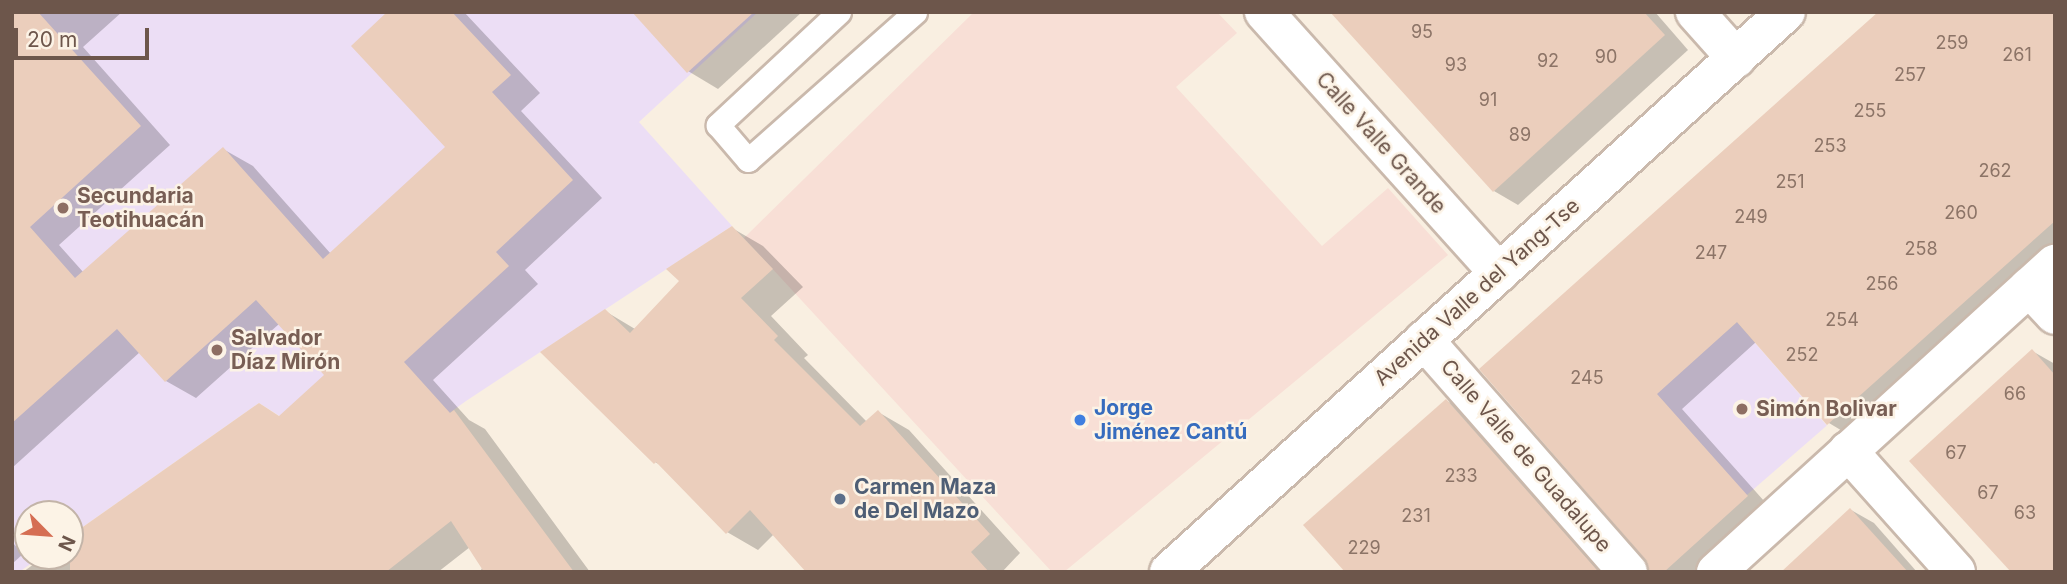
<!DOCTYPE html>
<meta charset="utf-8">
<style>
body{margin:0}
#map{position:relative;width:2067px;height:584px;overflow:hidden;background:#f9efe1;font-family:Inter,sans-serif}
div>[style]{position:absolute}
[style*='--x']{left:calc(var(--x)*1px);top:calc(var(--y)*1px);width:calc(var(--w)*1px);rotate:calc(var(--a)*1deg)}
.commercial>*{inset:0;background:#f8dfd6}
.education>*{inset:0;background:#ecdef5;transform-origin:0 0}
.shadow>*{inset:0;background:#0003}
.building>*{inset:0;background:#ebcebc}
.roads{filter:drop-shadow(2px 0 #cab9ac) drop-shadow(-2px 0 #cab9ac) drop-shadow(0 2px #cab9ac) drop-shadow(0 -2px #cab9ac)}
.service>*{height:23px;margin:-11.5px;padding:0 11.5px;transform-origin:11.5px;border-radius:11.5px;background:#fff}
.minor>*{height:38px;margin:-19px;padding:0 19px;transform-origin:19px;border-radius:19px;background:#fff}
.tertiary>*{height:38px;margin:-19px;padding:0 19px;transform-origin:19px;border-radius:19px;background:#fff}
.dots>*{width:19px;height:19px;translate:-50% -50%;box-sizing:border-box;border:4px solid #fcf3e6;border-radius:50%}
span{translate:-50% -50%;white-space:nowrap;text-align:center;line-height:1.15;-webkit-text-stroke:5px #fcf3e6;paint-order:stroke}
.number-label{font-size:18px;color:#8c7467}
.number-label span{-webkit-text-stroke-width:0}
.street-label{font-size:21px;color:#6d564b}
.education-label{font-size:21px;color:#785e54;font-weight:700}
.left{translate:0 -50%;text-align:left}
.shop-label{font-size:21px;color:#366cbe;font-weight:700}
.service-label{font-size:21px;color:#4e5e75;font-weight:700}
.frame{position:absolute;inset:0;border:14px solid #6d564b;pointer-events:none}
.north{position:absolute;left:14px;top:500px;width:70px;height:70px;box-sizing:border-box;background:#fcf3e6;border:2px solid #c3b4a8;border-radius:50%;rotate:115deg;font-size:19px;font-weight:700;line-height:28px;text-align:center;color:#6d564b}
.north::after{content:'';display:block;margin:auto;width:24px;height:32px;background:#d56e53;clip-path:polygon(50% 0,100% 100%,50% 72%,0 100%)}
.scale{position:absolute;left:14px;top:28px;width:135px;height:32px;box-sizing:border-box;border:4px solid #6d564b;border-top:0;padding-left:9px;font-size:21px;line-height:24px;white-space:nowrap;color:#6d564b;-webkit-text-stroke:5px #fcf3e6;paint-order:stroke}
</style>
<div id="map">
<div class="commercial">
<i style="clip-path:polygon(974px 12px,1217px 12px,1237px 33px,1176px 87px,1322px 246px,1388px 188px,1448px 255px,1064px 572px,1052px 572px,744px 238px)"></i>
</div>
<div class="education">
<i style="clip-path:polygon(12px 12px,758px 12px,639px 122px,732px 226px,466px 401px,368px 472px,259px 403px,70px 536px,70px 514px,28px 514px,28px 556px,42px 556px,19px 572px,12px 572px)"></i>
<i style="left:1737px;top:322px;width:137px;height:108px;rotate:49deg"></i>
</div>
<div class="shadow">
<i style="clip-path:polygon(12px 12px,122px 12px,83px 47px,170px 145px,59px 245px,84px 273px,223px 149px,253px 166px,331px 254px,447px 147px,390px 12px,464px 12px,540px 93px,521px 111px,602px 198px,525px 270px,538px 284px,433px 380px,469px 420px,485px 429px,590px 572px,480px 572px,483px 566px,470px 547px,438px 572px,23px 572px,45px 556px,70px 556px,70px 538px,280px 417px,326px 375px,279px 324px,196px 398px,166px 381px,140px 352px,12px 468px)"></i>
<i style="clip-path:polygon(634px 12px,802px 12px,718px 89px,688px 71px)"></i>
<i style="clip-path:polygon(1333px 12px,1655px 12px,1688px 50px,1518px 205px,1494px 191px)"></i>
<i style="clip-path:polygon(2055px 12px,2055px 258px,1854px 438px,1829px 423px,1756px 342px,1682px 409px,1773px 511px,1705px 572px,1651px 572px,1646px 557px,1481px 369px)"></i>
<i style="clip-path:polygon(732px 228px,763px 246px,803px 287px,771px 316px,808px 355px,804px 358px,867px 422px,878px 412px,909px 430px,1020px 553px,1002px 572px,808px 572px,774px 534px,758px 550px,727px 532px,664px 467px,655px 462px,605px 311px,635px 329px)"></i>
<i style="clip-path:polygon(2032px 351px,2055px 364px,2055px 572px)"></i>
<i style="clip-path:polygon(1447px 401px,1472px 415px,1610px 572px,1347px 572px)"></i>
<i style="clip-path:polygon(1851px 510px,1874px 523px,1917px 572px,1783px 572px)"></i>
<i style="clip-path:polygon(12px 542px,23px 554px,12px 564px)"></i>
</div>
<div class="building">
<i style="clip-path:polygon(12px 12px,38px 12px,141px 126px,30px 227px,75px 278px,223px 147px,323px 259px,445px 147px,351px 46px,387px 12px,452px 12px,511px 75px,492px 92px,573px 180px,496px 252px,509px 266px,404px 362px,450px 413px,454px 410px,574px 572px,484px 572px,451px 521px,386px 572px,70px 572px,70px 536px,259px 403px,279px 416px,324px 375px,256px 300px,165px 382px,117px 329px,12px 423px)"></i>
<i style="clip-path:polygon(632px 12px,754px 12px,687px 73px)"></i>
<i style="clip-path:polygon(1330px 12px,1644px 12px,1665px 35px,1493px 192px)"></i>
<i style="clip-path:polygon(1878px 12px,2055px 12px,2055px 221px,1827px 425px,1737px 322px,1657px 394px,1748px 496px,1664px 572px,1649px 572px,1644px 558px,1479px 369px)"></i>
<i style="clip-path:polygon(732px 226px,773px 269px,741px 298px,778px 336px,774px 340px,860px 426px,878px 410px,990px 534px,971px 552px,989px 572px,806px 572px,750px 510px,726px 534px,656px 462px,654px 464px,540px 352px,605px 309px,630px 333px,679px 281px,666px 269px)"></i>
<i style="clip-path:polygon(2032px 349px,2055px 375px,2055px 572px,2011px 572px,1909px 461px)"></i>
<i style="clip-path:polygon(1446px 399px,1599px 572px,1345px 572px,1303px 525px)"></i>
<i style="clip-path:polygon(1850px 508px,1908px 572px,1781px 572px)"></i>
</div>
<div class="roads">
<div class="service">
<i style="--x:839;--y:12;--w:166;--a:137"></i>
<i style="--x:718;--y:125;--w:46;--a:49.4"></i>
<i style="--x:748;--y:160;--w:223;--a:-41.5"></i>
</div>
<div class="minor">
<i style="--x:1264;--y:12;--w:351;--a:48"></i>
<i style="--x:1695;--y:12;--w:62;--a:48.3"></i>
<i style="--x:2029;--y:287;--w:38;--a:47"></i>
<i style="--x:1424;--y:340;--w:309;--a:48.7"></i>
<i style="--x:1848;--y:451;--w:162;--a:48.2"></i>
<i style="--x:1716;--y:572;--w:458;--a:-42.3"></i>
</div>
<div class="tertiary">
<i style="--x:1169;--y:572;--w:833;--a:-42.23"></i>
</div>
</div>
<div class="dots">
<i style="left:63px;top:208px;background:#8d6e63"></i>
<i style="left:217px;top:350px;background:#8d6e63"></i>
<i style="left:1742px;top:409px;background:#8d6e63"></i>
<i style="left:1080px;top:420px;background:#3f7fe0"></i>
<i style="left:840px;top:499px;background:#5c6f8a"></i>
</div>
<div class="number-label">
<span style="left:1422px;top:32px">95</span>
<span style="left:1952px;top:43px">259</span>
<span style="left:2017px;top:55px">261</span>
<span style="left:1606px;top:57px">90</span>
<span style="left:1548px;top:61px">92</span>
<span style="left:1456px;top:65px">93</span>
<span style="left:1910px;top:75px">257</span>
<span style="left:1488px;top:100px">91</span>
<span style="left:1870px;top:111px">255</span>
<span style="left:1520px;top:135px">89</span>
<span style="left:1830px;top:146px">253</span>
<span style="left:1995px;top:171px">262</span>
<span style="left:1790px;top:182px">251</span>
<span style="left:1961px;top:213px">260</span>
<span style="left:1751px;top:217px">249</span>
<span style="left:1921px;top:249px">258</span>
<span style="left:1711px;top:253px">247</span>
<span style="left:1882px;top:284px">256</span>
<span style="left:1842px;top:320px">254</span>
<span style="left:1802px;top:355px">252</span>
<span style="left:1587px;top:378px">245</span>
<span style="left:2015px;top:394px">66</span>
<span style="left:1956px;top:453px">67</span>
<span style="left:1461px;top:476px">233</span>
<span style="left:1988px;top:493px">67</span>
<span style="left:2025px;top:513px">63</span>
<span style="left:1416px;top:516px">231</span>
<span style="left:1364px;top:548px">229</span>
</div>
<div class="street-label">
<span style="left:1381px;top:143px;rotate:48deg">Calle Valle Grande</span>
<span style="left:1477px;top:292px;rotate:-42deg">Avenida Valle del Yang-Tse</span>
<span style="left:1526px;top:456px;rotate:49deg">Calle Valle de Guadalupe</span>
</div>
<div class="education-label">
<span class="left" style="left:77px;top:208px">Secundaria<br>Teotihuacán</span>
<span class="left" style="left:231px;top:350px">Salvador<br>Díaz Mirón</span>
<span class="left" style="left:1756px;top:409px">Simón Bolivar</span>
</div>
<div class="shop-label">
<span class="left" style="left:1094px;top:420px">Jorge<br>Jiménez Cantú</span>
</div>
<div class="service-label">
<span class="left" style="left:854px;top:499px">Carmen Maza<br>de Del Mazo</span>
</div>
<div class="frame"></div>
<div class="north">N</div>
<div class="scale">20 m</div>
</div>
